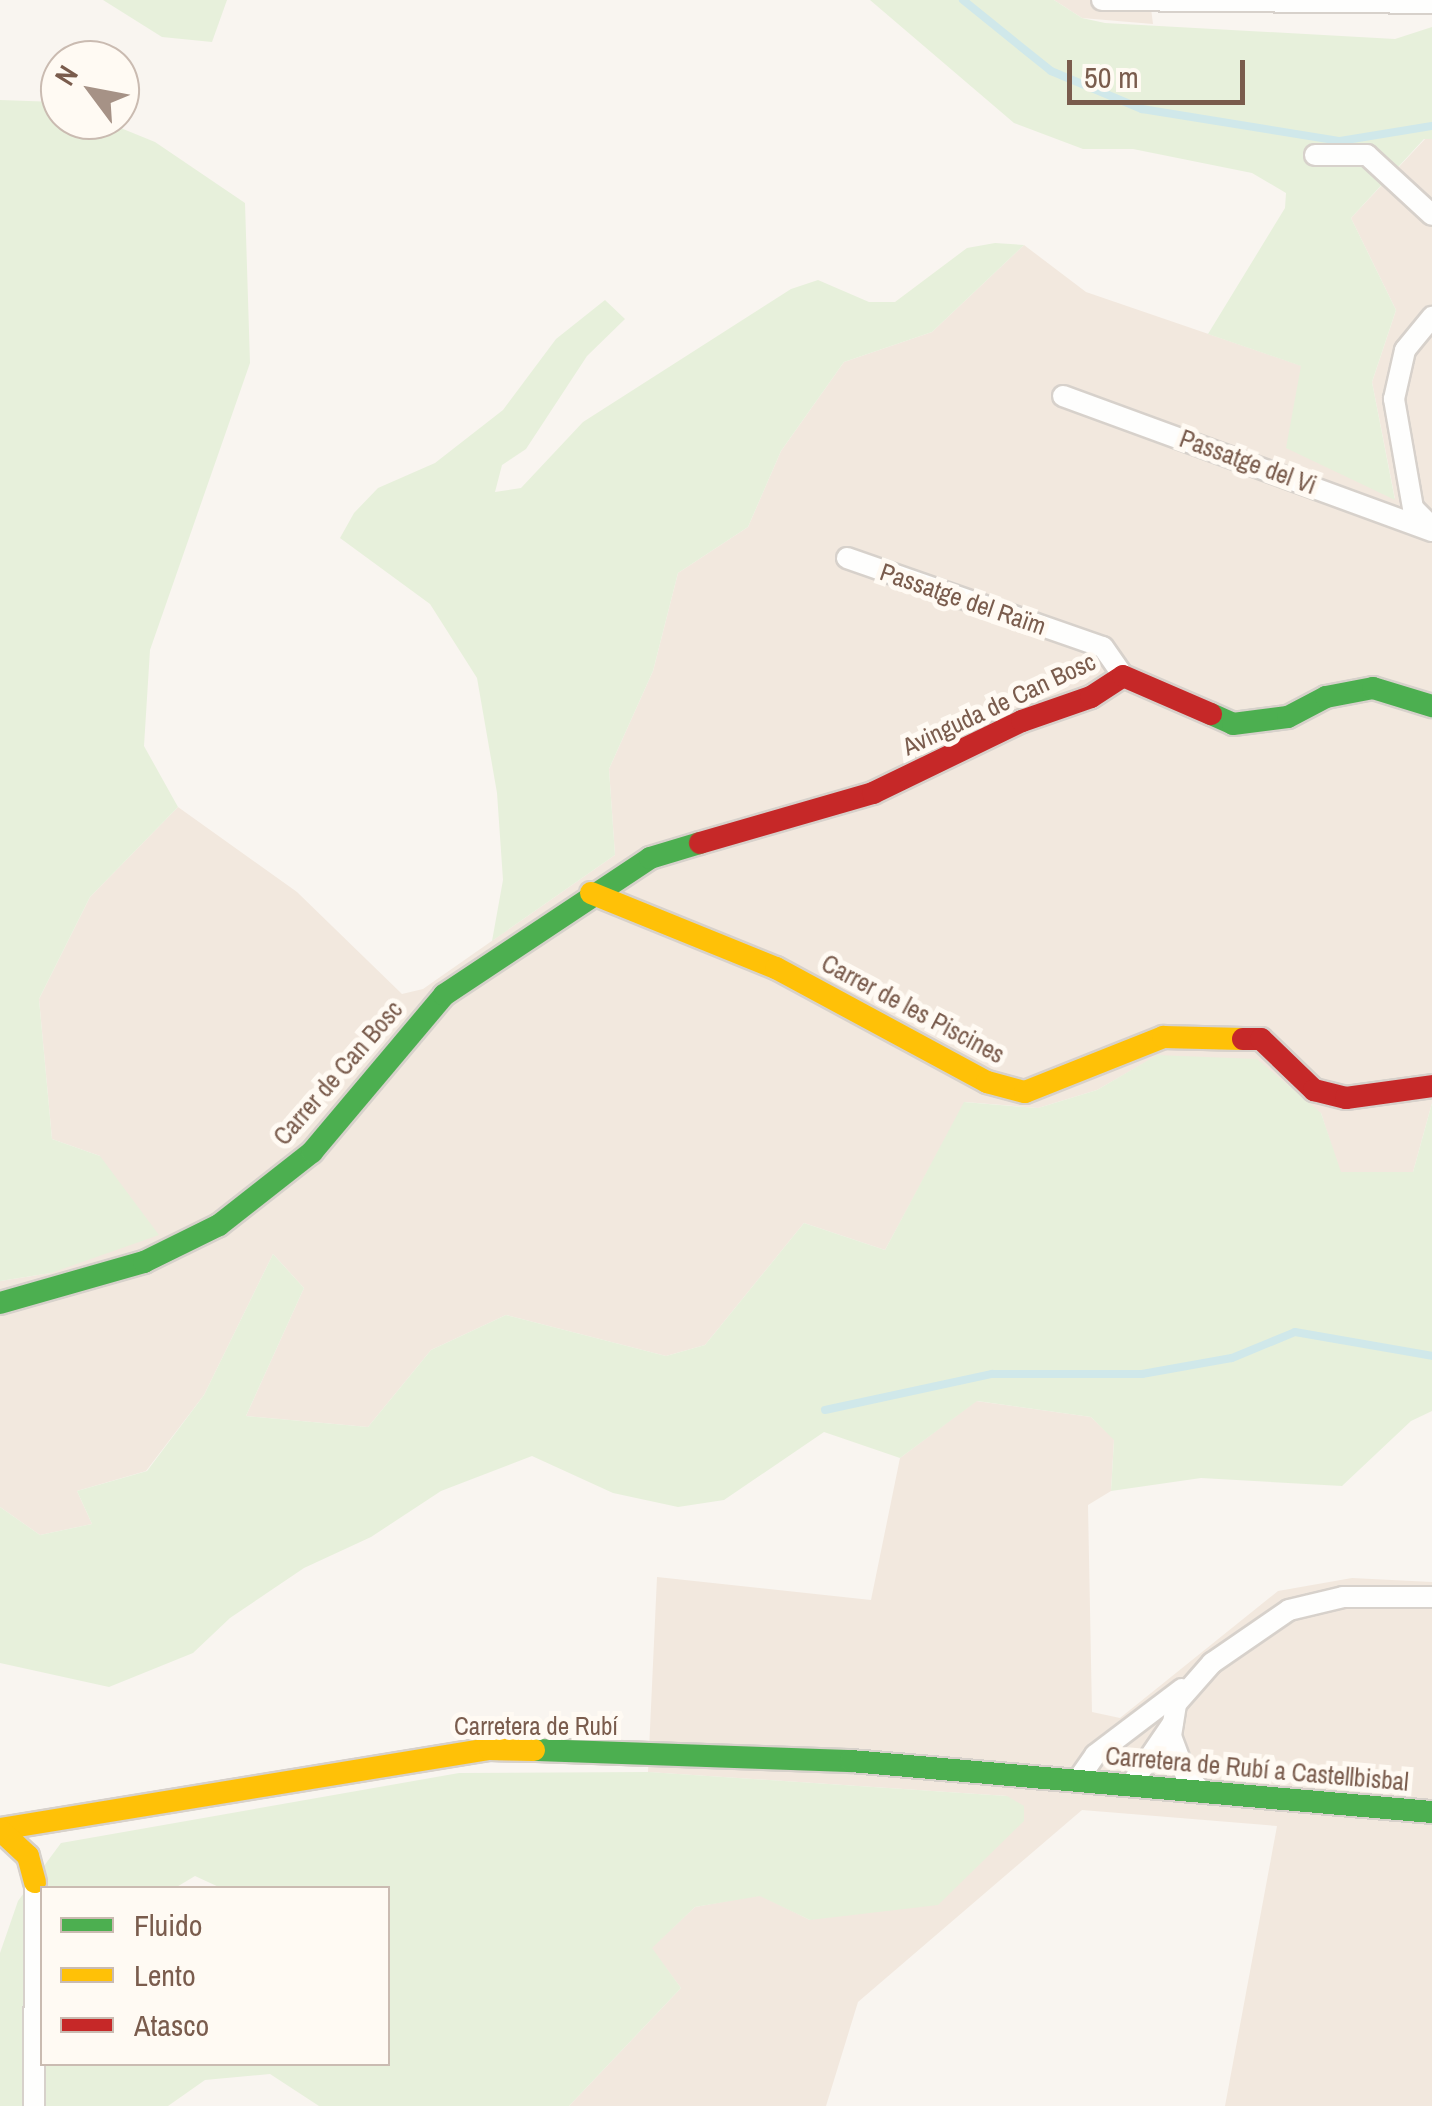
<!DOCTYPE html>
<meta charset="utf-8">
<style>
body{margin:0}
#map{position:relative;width:1432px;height:2106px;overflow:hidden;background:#f9f5f0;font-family:"Archivo Narrow",sans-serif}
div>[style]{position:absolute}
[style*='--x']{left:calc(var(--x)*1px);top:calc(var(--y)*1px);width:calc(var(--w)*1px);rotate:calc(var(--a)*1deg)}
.residential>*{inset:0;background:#f2e8de}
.green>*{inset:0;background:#e7f0db}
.stream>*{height:8px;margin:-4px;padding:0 4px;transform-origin:4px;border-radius:4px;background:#d0e8ea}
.roads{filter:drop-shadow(2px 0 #d7d1cb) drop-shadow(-2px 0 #d7d1cb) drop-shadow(0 2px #d7d1cb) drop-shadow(0 -2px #d7d1cb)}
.street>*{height:20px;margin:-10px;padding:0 10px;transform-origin:10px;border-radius:10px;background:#fefefd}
.fast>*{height:22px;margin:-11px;padding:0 11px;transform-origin:11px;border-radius:11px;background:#4caf50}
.slow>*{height:22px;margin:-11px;padding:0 11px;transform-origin:11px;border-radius:11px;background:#ffc107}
.jam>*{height:22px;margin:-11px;padding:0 11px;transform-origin:11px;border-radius:11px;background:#c62828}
span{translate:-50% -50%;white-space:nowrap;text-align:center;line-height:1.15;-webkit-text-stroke:10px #fffaf3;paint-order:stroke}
.street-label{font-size:25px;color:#7a5c4d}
.legend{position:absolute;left:40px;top:1886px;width:350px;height:180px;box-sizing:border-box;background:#fffaf3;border:2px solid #cabbb1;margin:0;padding:12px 18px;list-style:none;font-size:30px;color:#7a5c4d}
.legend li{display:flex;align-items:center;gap:20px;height:50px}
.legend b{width:50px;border:2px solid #cabbb1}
.north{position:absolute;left:40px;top:40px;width:100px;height:100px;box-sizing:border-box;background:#fffaf3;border:2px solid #cabbb1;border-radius:50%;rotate:302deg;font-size:28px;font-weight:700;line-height:40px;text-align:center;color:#7a5c4d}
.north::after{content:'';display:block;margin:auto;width:35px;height:45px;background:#a69286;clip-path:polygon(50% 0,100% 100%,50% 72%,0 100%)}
.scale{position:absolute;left:1067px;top:60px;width:178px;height:45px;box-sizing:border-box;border:5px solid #7a5c4d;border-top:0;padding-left:12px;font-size:30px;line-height:35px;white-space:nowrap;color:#7a5c4d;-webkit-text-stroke:8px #fffaf3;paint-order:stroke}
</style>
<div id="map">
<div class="residential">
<i style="clip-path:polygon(1054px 0,1150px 0,1153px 24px,1082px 18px)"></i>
<i style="clip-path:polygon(1425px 139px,1432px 139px,1432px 1103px,1413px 1172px,1340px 1172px,1321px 1113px,1158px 1055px,1097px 1090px,1038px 1108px,965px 1102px,885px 1250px,804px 1223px,705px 1345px,666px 1356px,506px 1315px,431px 1350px,368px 1427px,246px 1416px,304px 1288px,273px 1254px,204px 1395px,146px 1471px,77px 1491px,92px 1524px,40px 1535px,0 1507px,0 1281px,51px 1273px,100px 1156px,52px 1139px,39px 999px,90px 897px,178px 807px,297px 892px,402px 994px,423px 989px,615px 855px,609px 769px,653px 671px,678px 573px,748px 527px,781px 451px,844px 362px,932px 332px,1024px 245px,1086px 292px,1302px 366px,1395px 499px,1372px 382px,1396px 310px,1351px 218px)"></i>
<i style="clip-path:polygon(976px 1401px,1091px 1417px,1114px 1439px,1111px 1491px,1088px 1505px,1092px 1712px,1120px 1718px,1278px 1591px,1352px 1578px,1432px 1582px,1432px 2106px,1225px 2106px,1277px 1826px,1082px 1810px,858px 2002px,826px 2106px,569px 2106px,681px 1988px,651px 1948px,695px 1907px,760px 1895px,810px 1920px,1007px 1796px,648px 1772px,657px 1577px,871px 1600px,900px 1458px)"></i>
</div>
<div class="green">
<i style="clip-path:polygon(103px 0,227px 0,212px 42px,162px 37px)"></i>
<i style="clip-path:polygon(870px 0,1054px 0,1082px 18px,1105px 23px,1395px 39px,1432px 27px,1432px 139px,1424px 139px,1351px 218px,1396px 310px,1372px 382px,1395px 500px,1286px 448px,1301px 366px,1208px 334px,1285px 208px,1286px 193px,1252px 173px,1133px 149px,1083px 149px,1014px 123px)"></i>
<i style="clip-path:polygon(0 100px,57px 102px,60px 120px,101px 120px,155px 142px,245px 203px,250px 363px,150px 650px,144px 746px,178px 807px,90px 897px,39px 999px,52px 1139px,100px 1156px,159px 1235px,51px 1273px,0 1281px)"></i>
<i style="clip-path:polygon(995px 243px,1024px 245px,932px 332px,844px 362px,781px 451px,748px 527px,678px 573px,653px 671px,609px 769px,615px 855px,492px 941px,503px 880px,497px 793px,477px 678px,430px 604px,340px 538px,354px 513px,378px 488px,435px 463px,503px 410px,556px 339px,605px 300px,625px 319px,587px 356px,526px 449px,502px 465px,495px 492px,521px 488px,583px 422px,791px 289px,818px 280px,869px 302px,895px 302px,967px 248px)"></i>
<i style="clip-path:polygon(1157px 1055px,1257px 1059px,1321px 1113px,1341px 1172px,1413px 1172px,1432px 1103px,1432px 1411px,1411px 1421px,1342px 1486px,1201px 1478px,1111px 1491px,1114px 1440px,1091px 1417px,977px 1401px,900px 1458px,824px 1432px,724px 1500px,678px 1507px,613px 1493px,532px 1456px,441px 1491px,371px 1537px,304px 1568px,230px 1618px,193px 1653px,109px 1687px,0 1663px,0 1507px,40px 1535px,92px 1524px,77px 1491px,147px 1471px,204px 1395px,273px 1254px,304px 1288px,246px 1416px,368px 1427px,431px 1350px,506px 1315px,666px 1356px,705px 1345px,804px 1223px,885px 1250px,964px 1102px,1038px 1108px,1097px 1090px)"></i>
<i style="clip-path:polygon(evenodd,649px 1772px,1007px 1796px,1024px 1806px,1024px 1821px,938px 1905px,810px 1920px,760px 1896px,695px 1907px,652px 1948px,681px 1988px,569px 2106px,319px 2106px,270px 2074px,205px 2080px,168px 2106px,0 2106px,0 1953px,18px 1901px,61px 1843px,459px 1773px,649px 1772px,195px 1876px,221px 1888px,388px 1888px,388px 2064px,42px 2064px,42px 1888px,175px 1888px,195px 1876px)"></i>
</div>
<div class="stream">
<i style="--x:963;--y:0;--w:113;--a:38.9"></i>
<i style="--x:1051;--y:71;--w:99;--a:22.7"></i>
<i style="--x:1142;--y:109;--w:201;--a:9.2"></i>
<i style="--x:1340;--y:141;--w:93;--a:-9.3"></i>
<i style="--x:825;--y:1410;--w:171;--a:-12.2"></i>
<i style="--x:992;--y:1374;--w:150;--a:0"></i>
<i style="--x:1142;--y:1374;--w:91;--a:-10.1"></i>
<i style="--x:1232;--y:1358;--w:68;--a:-22.4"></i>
<i style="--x:1295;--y:1332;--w:139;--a:9.9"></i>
</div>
<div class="roads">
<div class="street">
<i style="--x:1102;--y:0;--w:330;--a:0.5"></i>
<i style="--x:1315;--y:155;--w:52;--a:0"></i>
<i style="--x:1367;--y:155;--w:88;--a:42.7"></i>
<i style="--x:1063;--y:396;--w:393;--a:20.1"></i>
<i style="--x:1431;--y:526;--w:25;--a:-135"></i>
<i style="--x:1413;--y:508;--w:111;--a:-99.9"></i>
<i style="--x:1394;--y:399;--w:50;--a:-77.3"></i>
<i style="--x:1405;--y:350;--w:43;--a:-50.7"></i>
<i style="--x:847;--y:558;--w:271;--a:19.2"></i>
<i style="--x:1103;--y:647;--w:35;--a:55"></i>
<i style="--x:1077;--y:1781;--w:32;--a:-55"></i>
<i style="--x:1095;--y:1755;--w:109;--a:-37.2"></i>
<i style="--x:1130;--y:1786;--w:76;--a:-55.7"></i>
<i style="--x:1203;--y:1792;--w:23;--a:-137"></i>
<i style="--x:1186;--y:1776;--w:43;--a:-110.6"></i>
<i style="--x:1171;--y:1736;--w:32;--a:-81"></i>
<i style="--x:1176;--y:1704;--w:55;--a:-48.7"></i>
<i style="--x:1212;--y:1663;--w:93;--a:-34.5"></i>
<i style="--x:1289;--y:1610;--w:56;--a:-13.5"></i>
<i style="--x:1343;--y:1597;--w:89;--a:0"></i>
<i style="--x:34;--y:2106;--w:224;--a:-89.7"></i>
</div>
<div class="fast">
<i style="--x:1211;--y:714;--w:24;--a:24"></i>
<i style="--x:1233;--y:724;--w:55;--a:-7.3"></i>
<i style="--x:1288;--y:717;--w:43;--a:-27.8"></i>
<i style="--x:1326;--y:697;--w:48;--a:-10.8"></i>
<i style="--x:1373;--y:688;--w:62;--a:17"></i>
<i style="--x:0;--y:1303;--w:150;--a:-15.9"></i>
<i style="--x:144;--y:1262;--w:84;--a:-26.3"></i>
<i style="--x:219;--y:1225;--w:118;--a:-38.1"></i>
<i style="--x:312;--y:1152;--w:205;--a:-49.9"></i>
<i style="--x:444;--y:995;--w:247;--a:-33.6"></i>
<i style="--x:650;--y:858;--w:52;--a:-16.7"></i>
<i style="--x:534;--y:1750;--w:317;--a:2"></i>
<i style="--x:851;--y:1761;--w:583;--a:5.02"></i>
</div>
<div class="slow">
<i style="--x:591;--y:893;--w:200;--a:22.1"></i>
<i style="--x:776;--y:968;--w:240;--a:28.4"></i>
<i style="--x:987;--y:1082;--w:39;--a:15"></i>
<i style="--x:1025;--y:1092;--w:149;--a:-21.7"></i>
<i style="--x:1163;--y:1037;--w:80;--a:1.4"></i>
<i style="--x:0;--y:1829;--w:496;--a:-9.3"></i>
<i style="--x:490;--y:1749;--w:44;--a:1.3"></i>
<i style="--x:0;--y:1830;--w:38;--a:43"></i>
<i style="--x:28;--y:1856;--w:27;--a:75"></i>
</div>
<div class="jam">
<i style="--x:700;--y:843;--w:180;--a:-16.1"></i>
<i style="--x:873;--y:793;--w:165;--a:-25.8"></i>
<i style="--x:1022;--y:721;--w:73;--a:-19.2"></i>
<i style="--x:1091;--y:697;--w:38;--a:-33"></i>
<i style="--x:1123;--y:676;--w:96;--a:23.4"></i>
<i style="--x:1243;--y:1039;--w:18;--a:0"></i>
<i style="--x:1261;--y:1039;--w:74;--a:43.9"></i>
<i style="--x:1314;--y:1090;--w:33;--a:14"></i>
<i style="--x:1346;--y:1098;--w:87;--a:-7.9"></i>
</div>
</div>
<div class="street-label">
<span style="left:1248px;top:462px;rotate:20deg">Passatge del Vi</span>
<span style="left:963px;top:599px;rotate:19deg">Passatge del Raïm</span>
<span style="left:999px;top:704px;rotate:-25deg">Avinguda de Can Bosc</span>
<span style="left:913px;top:1009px;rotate:28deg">Carrer de les Piscines</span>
<span style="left:338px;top:1073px;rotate:-49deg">Carrer de Can Bosc</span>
<span style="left:536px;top:1726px">Carretera de Rubí</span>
<span style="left:1257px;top:1769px;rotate:5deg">Carretera de Rubí a Castellbisbal</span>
</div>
<ul class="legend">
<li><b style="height:12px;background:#4caf50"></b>Fluido</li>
<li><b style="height:12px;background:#ffc107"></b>Lento</li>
<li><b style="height:12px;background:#c62828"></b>Atasco</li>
</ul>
<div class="north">N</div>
<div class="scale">50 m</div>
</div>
